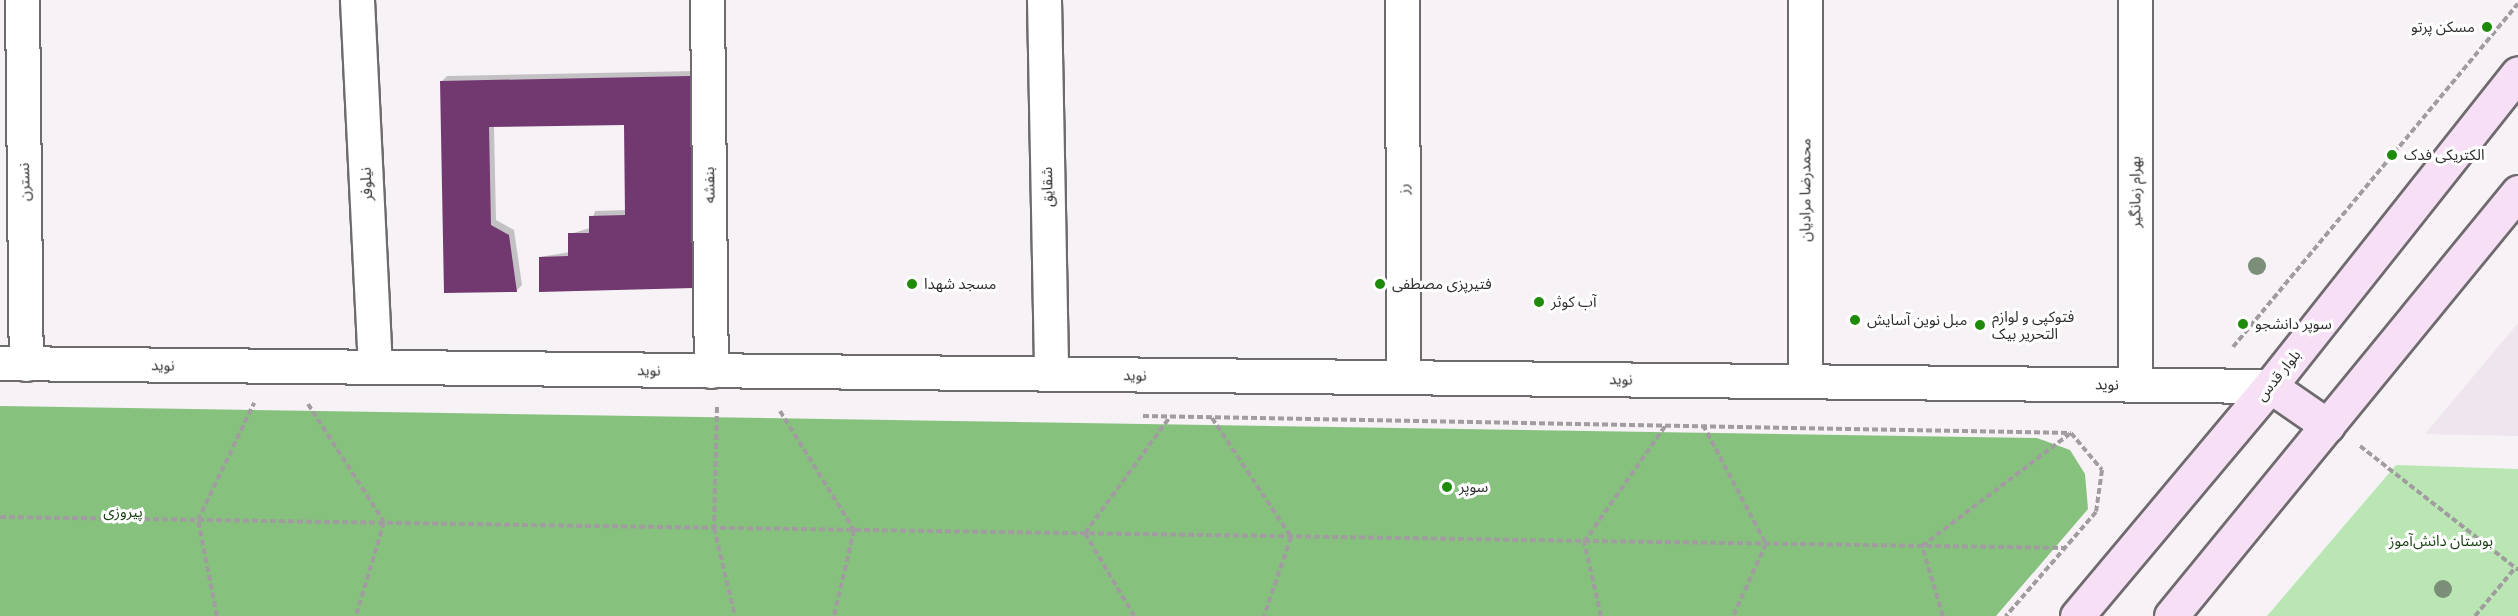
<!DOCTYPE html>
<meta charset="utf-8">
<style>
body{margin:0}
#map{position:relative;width:2518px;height:616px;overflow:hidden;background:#f6f2f6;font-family:"Titillium Web","Noto Sans Arabic",sans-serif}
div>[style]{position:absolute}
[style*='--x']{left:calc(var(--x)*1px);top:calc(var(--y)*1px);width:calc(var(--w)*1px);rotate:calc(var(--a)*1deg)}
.built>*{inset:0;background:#efe5ee}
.green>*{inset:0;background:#bae6b3}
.forest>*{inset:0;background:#87c17e}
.shadow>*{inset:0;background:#0003}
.building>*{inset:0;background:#723971}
.path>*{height:4px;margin-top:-2px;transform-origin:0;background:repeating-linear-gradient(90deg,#a09c9f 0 6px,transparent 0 9px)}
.roads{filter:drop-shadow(2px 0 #6e6b6e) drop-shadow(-2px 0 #6e6b6e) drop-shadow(0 2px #6e6b6e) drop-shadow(0 -2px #6e6b6e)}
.minor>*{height:33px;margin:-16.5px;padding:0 16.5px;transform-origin:16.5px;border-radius:16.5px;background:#fff}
.tertiary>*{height:33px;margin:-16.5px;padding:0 16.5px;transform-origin:16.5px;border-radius:16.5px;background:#fff}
.secondary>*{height:33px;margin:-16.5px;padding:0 16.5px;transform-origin:16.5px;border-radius:16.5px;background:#f7e0f5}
.trees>*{width:18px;height:18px;margin:-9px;border-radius:50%;background:#7b8f78}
.dots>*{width:16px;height:16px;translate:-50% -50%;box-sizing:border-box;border:3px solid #fff;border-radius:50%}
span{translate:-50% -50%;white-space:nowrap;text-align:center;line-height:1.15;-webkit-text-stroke:6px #fff;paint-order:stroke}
.poi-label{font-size:15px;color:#2f2d2e}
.right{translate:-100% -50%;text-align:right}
.left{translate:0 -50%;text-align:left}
.street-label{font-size:15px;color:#2f2d2e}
.park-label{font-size:15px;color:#173e11}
</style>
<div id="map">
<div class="built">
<i style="clip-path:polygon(2518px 323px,2518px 436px,2425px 434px)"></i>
</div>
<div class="green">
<i style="clip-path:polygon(2396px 465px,2518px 469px,2518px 616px,2267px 616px)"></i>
</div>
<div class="forest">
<i style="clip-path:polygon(0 406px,2037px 438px,2070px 450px,2085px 474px,2088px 509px,1996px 616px,0 616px)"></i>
</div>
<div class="shadow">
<i style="clip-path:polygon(695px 71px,698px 282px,540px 257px,570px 252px,570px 234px,590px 228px,595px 211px,627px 210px,625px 123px,494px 126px,496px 220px,514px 230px,522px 285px,516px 291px,445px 292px,442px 81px,447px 76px)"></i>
</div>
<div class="building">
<i style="clip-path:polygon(690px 76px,694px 288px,539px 292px,539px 257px,568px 256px,568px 233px,589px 233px,589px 216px,625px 215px,624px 125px,489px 127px,491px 225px,509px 235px,517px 292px,444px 293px,440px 81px)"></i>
</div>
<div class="path">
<i style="--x:2233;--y:347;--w:446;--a:-50.3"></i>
<i style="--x:308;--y:404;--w:140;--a:57.2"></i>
<i style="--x:384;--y:522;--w:98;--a:106.6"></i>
<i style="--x:717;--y:407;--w:121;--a:91.4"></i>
<i style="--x:714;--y:528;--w:90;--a:76.6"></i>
<i style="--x:780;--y:411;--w:140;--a:58.1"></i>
<i style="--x:854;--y:530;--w:88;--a:103.1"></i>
<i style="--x:1143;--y:416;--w:928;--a:1.05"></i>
<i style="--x:2071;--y:433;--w:48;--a:50"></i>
<i style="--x:2102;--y:470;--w:42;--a:98.1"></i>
<i style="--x:2096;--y:512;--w:138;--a:130.9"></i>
<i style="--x:1212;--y:418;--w:143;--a:56.4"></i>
<i style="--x:1291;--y:537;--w:83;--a:108.9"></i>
<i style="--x:1703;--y:425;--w:135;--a:62.1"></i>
<i style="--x:1766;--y:544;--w:79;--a:114.6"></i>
<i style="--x:2360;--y:446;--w:201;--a:38.1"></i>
<i style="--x:0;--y:517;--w:2064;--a:0.86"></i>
<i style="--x:217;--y:616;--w:98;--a:-101.2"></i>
<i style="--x:198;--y:520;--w:130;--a:-64.4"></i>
<i style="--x:1134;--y:616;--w:96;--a:-120.6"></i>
<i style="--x:1085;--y:533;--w:144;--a:-53.8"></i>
<i style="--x:1601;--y:616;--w:76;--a:-102.9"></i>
<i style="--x:1584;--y:542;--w:143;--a:-55"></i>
<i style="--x:1943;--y:616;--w:73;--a:-106.7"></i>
<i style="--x:1922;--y:546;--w:187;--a:-37.2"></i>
<i style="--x:2475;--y:616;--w:62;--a:-50.2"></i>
</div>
<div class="roads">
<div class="minor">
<i style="--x:22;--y:0;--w:364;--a:89.4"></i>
<i style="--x:357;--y:0;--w:367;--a:87.2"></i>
<i style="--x:707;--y:0;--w:371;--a:89.4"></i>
<i style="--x:1044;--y:0;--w:374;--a:88.9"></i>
<i style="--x:1402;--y:0;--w:377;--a:89.8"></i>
<i style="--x:2135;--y:0;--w:384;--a:90"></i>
<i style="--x:1805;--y:381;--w:381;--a:-90"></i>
</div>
<div class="tertiary">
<i style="--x:0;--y:363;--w:2270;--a:0.58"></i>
</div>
<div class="secondary">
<i style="--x:2270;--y:386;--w:70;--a:34.6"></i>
<i style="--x:2077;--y:616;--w:300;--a:-50"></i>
<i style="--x:2270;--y:386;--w:399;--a:-51.6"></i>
<i style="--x:2171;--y:616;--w:548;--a:-50.7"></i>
</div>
</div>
<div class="trees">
<i style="left:2257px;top:266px"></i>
<i style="left:2443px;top:589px"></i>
</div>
<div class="dots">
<i style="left:2487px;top:27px;background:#1f8b0a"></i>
<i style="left:2392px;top:155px;background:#1f8b0a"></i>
<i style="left:912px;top:284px;background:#1f8b0a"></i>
<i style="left:1380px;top:284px;background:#1f8b0a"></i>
<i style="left:1539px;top:302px;background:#1f8b0a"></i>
<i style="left:1855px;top:320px;background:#1f8b0a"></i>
<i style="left:2243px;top:324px;background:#1f8b0a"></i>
<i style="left:1980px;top:325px;background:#1f8b0a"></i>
<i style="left:1447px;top:487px;background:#1f8b0a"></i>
</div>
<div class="poi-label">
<span class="right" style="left:2475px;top:27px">مسکن پرتو</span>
<span class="left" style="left:2404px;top:155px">الکتریکی فدک</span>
<span class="left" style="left:924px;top:284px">مسجد شهدا</span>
<span class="left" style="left:1392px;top:284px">فتیرپزی مصطفی</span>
<span class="left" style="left:1551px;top:302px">آب کوثر</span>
<span class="left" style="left:1992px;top:325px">فتوکپی و لوازم<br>التحریر بیک</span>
<span class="left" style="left:1867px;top:320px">مبل نوین آسایش</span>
<span class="left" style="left:2255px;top:324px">سوپر دانشجو</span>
<span class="left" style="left:1459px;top:487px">سوپر</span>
</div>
<div class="street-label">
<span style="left:24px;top:182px;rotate:-91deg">نسترن</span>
<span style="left:366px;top:184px;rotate:-93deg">نیلوفر</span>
<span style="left:709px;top:185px;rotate:-91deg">بنفشه</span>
<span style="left:1047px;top:187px;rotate:-91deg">شقایق</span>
<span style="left:1403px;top:189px;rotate:-90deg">رز</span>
<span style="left:1805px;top:190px;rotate:-90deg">محمدرضا مرادیان</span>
<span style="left:2135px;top:192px;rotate:-90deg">بهرام زمانگیر</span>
<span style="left:163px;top:365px;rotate:1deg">نوید</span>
<span style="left:649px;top:370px;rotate:1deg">نوید</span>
<span style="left:1135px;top:375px;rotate:1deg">نوید</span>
<span style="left:2278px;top:375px;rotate:-51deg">بلوار قدس</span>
<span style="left:1621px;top:379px;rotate:1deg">نوید</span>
<span style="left:2107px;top:384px;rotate:1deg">نوید</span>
</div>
<div class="park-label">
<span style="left:123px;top:512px">پیروزی</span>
<span style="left:2441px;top:541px">بوستان دانش‌آموز</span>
</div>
</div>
